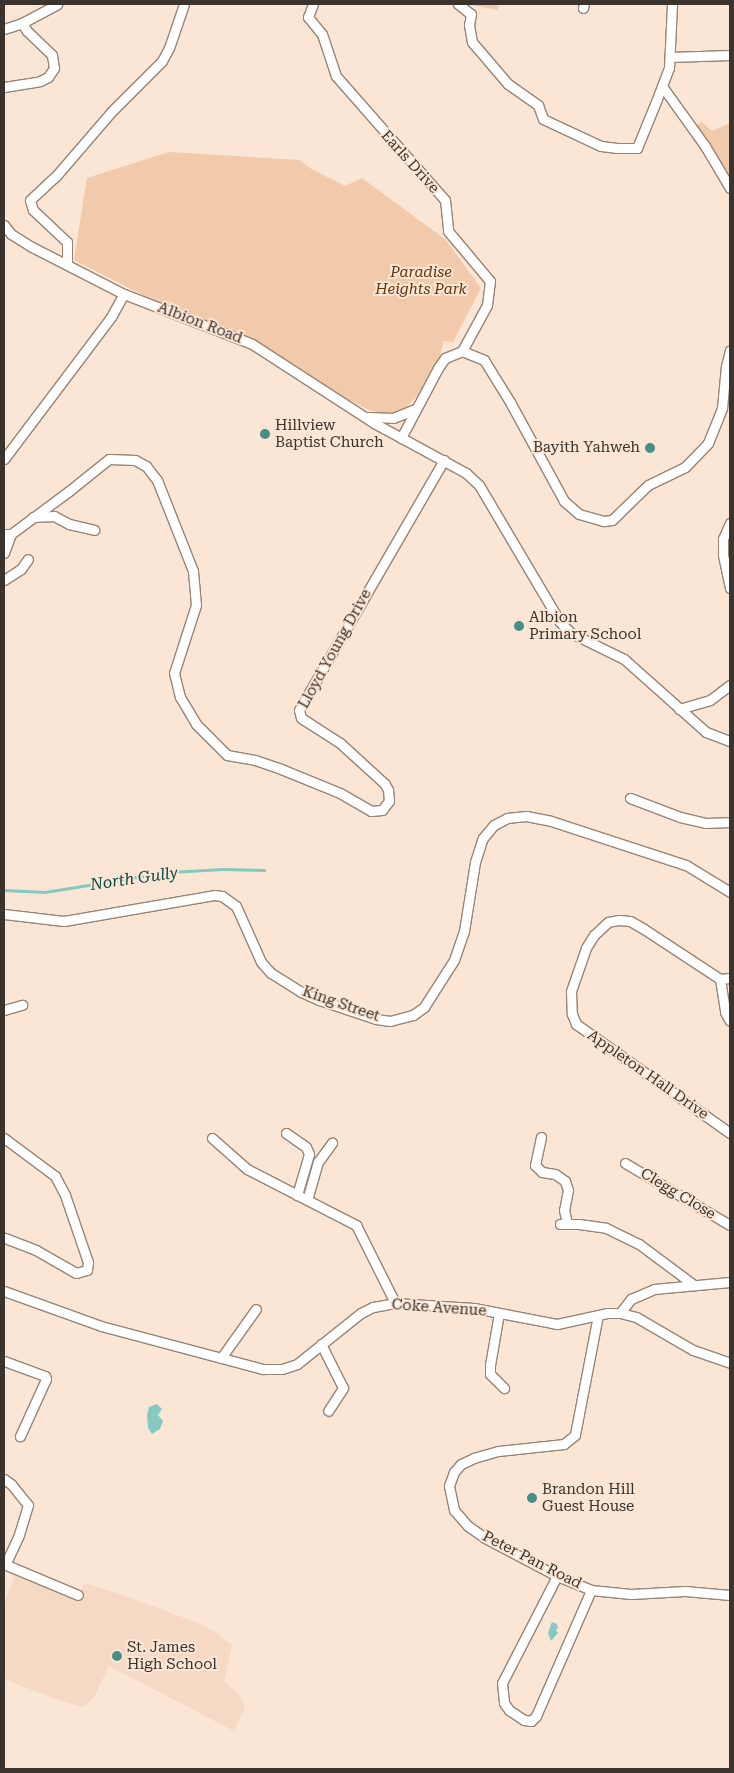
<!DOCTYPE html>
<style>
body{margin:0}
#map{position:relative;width:734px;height:1773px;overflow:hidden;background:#fbe6d6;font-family:"Roboto Serif",serif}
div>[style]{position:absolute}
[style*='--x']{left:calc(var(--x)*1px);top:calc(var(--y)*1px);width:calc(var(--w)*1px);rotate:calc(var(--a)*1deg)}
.built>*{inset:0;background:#f5d9c4}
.green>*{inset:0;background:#f1caab}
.water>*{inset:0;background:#85c9c2}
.stream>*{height:2.5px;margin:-1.25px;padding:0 1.25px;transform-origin:1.25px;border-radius:1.25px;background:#85c9c2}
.roads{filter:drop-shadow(1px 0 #978475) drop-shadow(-1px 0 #978475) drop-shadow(0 1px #978475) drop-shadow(0 -1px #978475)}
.minor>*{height:9px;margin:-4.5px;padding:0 4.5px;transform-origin:4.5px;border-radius:4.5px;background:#fff}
.dots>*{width:14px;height:14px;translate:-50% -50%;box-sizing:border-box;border:2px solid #fbe6d6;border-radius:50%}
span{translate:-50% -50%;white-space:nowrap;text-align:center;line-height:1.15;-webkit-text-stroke:4px #fbe6d6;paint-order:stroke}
.street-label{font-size:15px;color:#3b332d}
.park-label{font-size:15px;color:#5f350c;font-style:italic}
.poi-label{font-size:15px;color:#3b332d}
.left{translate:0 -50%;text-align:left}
.right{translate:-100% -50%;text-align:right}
.water-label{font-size:16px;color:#064642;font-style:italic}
.frame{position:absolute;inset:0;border:5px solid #3b332d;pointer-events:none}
</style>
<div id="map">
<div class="built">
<i style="clip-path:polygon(17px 1570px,78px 1595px,85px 1583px,120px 1594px,206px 1626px,232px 1645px,224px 1682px,239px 1694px,245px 1708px,234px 1731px,109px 1666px,94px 1697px,83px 1707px,58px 1700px,4px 1679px,4px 1604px)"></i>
</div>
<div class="green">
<i style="clip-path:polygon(465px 4px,498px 4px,498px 10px)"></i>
<i style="clip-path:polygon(702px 122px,712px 131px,730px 123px,730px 182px,694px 126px)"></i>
<i style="clip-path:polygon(169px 152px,299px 160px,313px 170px,345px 186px,362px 178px,446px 240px,481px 288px,453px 342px,444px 341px,439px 358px,421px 391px,406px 408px,391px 414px,371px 411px,74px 260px,87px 178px)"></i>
</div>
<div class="water">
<i style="clip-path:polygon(157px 1404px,162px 1409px,158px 1415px,163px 1421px,160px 1429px,152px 1434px,148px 1428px,147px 1415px,149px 1407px)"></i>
<i style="clip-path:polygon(552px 1622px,557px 1624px,558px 1628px,556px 1630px,558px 1633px,551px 1641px,548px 1633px)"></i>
</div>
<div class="stream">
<i style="--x:4;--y:890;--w:41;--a:2.8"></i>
<i style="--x:45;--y:892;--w:127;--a:-9.1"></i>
<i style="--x:170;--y:872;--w:52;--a:-3.3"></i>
<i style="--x:222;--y:869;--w:42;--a:1.4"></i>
</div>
<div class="roads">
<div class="minor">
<i style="--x:313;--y:4;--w:14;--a:111"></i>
<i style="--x:308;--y:17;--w:22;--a:51"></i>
<i style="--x:322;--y:34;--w:44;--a:71.6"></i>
<i style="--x:336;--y:76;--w:165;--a:48.7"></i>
<i style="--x:445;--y:200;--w:31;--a:84"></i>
<i style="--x:448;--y:231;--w:65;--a:50"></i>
<i style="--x:490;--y:281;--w:24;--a:97"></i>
<i style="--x:487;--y:305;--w:52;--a:118.5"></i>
<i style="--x:458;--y:4;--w:16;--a:38"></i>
<i style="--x:471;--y:14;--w:11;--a:100"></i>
<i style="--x:469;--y:25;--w:17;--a:80"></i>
<i style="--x:472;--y:42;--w:55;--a:49.4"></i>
<i style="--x:508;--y:84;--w:37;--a:35"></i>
<i style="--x:538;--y:105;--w:15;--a:70"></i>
<i style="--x:543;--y:119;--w:64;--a:25"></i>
<i style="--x:601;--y:146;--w:16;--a:7"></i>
<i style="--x:617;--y:148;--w:20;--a:0"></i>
<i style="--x:637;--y:148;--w:53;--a:-67.8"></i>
<i style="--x:657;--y:99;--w:33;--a:-69"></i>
<i style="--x:669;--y:68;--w:64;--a:-87.3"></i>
<i style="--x:583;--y:8;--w:4;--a:-76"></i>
<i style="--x:4;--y:29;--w:19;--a:-18"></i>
<i style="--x:22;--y:23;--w:40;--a:-28"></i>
<i style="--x:670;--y:57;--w:60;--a:-1.9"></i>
<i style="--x:662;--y:86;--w:74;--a:54.4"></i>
<i style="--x:705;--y:146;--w:49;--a:59.2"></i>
<i style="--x:4;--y:87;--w:36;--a:-9"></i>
<i style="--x:40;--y:81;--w:9;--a:-27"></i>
<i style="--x:48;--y:77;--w:11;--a:-56"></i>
<i style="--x:54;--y:68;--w:13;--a:-99"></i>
<i style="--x:52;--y:55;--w:35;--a:-136"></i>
<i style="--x:27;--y:31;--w:9;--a:-122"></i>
<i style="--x:4;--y:225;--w:11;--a:52"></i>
<i style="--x:11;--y:234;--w:25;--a:32"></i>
<i style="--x:32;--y:247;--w:103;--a:27.1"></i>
<i style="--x:124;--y:294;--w:137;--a:21.3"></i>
<i style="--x:252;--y:344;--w:145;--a:32.9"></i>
<i style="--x:374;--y:423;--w:105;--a:28.5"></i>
<i style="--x:466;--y:473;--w:18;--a:43"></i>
<i style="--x:479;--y:485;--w:159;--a:59.4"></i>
<i style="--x:560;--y:622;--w:16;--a:45"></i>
<i style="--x:571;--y:633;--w:59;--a:26.1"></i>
<i style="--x:624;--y:659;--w:110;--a:41.7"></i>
<i style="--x:706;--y:732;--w:26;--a:21"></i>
<i style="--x:67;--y:264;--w:22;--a:-90"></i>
<i style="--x:67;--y:242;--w:47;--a:-136.7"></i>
<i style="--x:33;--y:210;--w:10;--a:-107"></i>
<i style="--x:30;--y:200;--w:35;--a:-43"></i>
<i style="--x:56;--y:176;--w:84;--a:-49.3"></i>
<i style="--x:111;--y:112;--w:72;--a:-45"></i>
<i style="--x:162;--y:61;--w:15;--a:-62"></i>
<i style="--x:169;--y:48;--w:46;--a:-71.2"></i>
<i style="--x:462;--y:351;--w:24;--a:22"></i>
<i style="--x:484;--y:360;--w:49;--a:58.2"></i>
<i style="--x:510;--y:402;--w:113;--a:61.4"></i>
<i style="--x:564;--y:501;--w:20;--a:41"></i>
<i style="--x:579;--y:514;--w:26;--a:16"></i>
<i style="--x:604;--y:521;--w:8;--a:-7"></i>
<i style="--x:612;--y:520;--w:50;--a:-44.2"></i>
<i style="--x:648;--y:485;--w:41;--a:-25.9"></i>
<i style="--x:685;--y:467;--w:33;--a:-46"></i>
<i style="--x:708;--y:443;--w:38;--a:-68"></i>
<i style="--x:722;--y:408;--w:42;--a:-84.6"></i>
<i style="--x:726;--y:366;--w:16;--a:-76"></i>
<i style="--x:368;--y:417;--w:25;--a:2"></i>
<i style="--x:393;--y:418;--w:24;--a:-22"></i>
<i style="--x:401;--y:438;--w:79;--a:-62.1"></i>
<i style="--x:438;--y:368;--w:12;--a:-55"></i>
<i style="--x:445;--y:358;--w:18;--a:-22"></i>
<i style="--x:4;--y:459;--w:178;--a:-53"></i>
<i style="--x:111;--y:317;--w:26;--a:-61"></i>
<i style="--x:33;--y:517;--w:21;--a:-3"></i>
<i style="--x:54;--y:516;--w:17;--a:28"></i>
<i style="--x:69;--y:524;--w:26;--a:13"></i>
<i style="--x:730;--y:523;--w:17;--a:114"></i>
<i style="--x:723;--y:539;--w:16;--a:90"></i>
<i style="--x:723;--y:555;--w:34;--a:78"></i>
<i style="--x:4;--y:534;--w:7;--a:0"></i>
<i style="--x:11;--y:534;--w:72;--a:-36.6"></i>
<i style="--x:69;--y:491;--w:51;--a:-38.7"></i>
<i style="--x:109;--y:459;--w:26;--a:2"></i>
<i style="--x:135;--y:460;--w:13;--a:29"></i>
<i style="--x:146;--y:466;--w:18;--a:52"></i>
<i style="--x:157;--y:480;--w:98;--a:68.4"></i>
<i style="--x:193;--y:571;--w:34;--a:85"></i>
<i style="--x:196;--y:605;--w:71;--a:107.9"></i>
<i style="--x:174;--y:673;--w:25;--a:76"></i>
<i style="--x:180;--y:697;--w:31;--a:59"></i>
<i style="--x:196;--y:724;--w:44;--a:45"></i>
<i style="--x:227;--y:755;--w:28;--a:10"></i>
<i style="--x:255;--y:760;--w:28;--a:19"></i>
<i style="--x:281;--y:769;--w:64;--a:22.1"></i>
<i style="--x:340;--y:793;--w:36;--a:30"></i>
<i style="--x:371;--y:811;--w:11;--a:-5"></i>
<i style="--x:382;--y:810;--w:11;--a:-52"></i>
<i style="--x:389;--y:801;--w:11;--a:-95"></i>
<i style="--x:388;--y:790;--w:7;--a:-117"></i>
<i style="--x:385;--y:784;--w:61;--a:-137.7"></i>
<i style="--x:340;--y:743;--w:46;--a:-147.3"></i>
<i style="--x:301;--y:718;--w:8;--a:-104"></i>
<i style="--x:299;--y:710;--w:289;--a:-59.9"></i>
<i style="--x:4;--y:553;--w:20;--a:-70"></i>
<i style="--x:4;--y:580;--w:20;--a:-33"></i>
<i style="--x:21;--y:569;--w:12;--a:-55"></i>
<i style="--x:679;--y:709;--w:32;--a:-16"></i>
<i style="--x:710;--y:700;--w:25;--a:-37"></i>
<i style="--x:630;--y:798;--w:53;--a:20.8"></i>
<i style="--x:680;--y:817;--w:26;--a:13"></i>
<i style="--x:705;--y:823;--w:25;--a:-2"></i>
<i style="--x:4;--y:914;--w:60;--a:6.7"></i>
<i style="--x:64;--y:921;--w:152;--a:-9.8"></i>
<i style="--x:214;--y:895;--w:8;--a:7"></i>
<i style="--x:222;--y:896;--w:17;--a:36"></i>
<i style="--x:236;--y:906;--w:61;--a:65.9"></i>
<i style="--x:261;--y:962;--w:15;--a:48"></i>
<i style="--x:271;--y:973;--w:36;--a:32"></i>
<i style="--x:301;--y:992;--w:20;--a:24"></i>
<i style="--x:319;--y:1000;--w:60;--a:18.4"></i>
<i style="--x:376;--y:1019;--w:14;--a:8"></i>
<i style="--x:390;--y:1021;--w:24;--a:-15"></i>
<i style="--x:413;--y:1015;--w:14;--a:-36"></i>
<i style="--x:424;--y:1007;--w:56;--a:-57.4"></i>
<i style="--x:454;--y:960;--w:31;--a:-71"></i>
<i style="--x:464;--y:931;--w:70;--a:-80.9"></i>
<i style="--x:475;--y:862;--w:25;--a:-72"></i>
<i style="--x:483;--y:838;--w:17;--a:-50"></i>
<i style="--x:494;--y:825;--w:15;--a:-28"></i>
<i style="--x:507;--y:818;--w:19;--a:-6"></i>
<i style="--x:526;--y:816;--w:25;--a:11"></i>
<i style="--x:551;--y:821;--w:142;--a:18.1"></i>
<i style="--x:686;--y:865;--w:52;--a:31.5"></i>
<i style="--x:730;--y:978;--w:10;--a:174"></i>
<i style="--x:720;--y:979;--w:91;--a:-146.7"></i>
<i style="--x:644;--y:929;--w:16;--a:-150"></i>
<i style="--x:630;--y:921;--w:11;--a:-175"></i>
<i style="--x:619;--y:920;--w:11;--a:170"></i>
<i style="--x:608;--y:922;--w:19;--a:137"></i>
<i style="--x:594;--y:935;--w:15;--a:122"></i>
<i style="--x:586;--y:948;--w:46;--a:109.2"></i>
<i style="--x:571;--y:991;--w:23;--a:88"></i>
<i style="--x:572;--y:1014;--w:11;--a:68"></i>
<i style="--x:576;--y:1024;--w:189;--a:35.3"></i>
<i style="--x:720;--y:979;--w:33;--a:81"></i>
<i style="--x:725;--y:1012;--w:10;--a:61"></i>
<i style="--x:4;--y:1010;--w:19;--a:-16"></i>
<i style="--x:286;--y:1133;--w:24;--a:35"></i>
<i style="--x:306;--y:1147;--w:8;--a:67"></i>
<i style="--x:309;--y:1154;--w:43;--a:106.3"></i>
<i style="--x:541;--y:1137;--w:29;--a:102"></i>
<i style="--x:535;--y:1165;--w:10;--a:45"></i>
<i style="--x:542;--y:1172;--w:13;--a:9"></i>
<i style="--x:555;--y:1174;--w:12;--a:35"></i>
<i style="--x:565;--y:1181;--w:9;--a:72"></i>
<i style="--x:568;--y:1190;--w:20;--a:101"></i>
<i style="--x:564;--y:1210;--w:13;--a:77"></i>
<i style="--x:4;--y:1138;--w:64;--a:36.7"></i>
<i style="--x:55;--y:1176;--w:21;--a:62"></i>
<i style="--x:65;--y:1195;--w:71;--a:71.1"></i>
<i style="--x:88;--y:1262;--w:8;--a:97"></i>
<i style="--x:87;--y:1270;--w:11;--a:165"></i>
<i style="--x:76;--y:1273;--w:46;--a:-150.1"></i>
<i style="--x:36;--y:1250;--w:34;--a:-159"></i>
<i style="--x:212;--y:1138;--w:47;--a:41.5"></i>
<i style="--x:247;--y:1169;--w:123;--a:27.2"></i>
<i style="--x:356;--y:1225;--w:87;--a:63.4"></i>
<i style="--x:625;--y:1163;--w:122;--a:30.6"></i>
<i style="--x:307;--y:1200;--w:40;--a:-74"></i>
<i style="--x:318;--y:1162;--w:24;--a:-54"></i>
<i style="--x:560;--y:1224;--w:19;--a:0"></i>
<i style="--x:579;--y:1224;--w:27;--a:8"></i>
<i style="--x:606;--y:1228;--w:37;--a:26"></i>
<i style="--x:639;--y:1244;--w:69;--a:36.7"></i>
<i style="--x:4;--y:1291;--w:103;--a:19.8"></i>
<i style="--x:101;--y:1326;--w:168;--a:14.9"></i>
<i style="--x:263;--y:1369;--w:19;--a:0"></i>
<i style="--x:282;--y:1369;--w:16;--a:-18"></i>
<i style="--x:297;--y:1364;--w:82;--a:-38.6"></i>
<i style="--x:361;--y:1313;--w:13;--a:-27"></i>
<i style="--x:373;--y:1307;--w:22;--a:-10"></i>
<i style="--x:395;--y:1303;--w:79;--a:3.6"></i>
<i style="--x:474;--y:1308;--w:85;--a:10.9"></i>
<i style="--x:557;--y:1324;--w:51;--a:-12.4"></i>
<i style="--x:607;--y:1313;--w:13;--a:0"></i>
<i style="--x:620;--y:1313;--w:16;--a:14"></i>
<i style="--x:636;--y:1317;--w:66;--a:30.1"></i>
<i style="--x:693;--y:1350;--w:39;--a:19"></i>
<i style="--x:499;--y:1313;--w:53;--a:99.8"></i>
<i style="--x:490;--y:1365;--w:9;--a:90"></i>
<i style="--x:490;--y:1374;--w:20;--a:45"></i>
<i style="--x:620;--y:1313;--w:18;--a:-52"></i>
<i style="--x:631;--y:1299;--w:25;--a:-23"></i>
<i style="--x:654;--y:1289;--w:76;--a:-5.3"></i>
<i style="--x:598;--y:1315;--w:122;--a:100.9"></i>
<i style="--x:575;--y:1435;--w:14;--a:141"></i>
<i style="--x:564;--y:1444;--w:66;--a:173.9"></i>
<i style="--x:498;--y:1451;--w:25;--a:164"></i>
<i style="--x:474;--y:1458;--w:14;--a:155"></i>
<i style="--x:461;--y:1464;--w:11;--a:131"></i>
<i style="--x:454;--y:1472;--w:15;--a:110"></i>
<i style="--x:449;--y:1486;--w:25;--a:78"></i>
<i style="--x:454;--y:1510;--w:21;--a:49"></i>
<i style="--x:468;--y:1526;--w:21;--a:35"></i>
<i style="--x:485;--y:1538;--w:81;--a:27.8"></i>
<i style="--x:557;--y:1576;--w:37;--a:22"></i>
<i style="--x:591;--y:1590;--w:40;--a:5.7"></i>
<i style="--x:631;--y:1594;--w:54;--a:-3.2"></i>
<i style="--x:685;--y:1591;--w:45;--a:5.1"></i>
<i style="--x:321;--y:1344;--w:49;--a:63.4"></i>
<i style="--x:343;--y:1388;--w:27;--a:123"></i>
<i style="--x:221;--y:1358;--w:60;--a:-54.5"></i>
<i style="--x:4;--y:1361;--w:44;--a:20.1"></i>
<i style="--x:45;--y:1376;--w:3;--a:72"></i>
<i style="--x:46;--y:1379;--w:63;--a:114.5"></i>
<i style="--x:4;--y:1479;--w:9;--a:36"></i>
<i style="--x:11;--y:1484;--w:27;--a:51"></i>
<i style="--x:28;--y:1505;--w:31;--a:107"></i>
<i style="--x:19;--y:1535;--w:33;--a:115"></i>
<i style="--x:4;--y:1564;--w:80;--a:22.7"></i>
<i style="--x:557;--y:1576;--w:120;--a:117.2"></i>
<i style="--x:502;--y:1683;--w:20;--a:84"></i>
<i style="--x:504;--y:1703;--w:9;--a:54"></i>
<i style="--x:509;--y:1710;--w:18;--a:34"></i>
<i style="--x:524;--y:1720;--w:7;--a:8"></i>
<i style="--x:531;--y:1721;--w:7;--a:-45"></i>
<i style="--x:536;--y:1716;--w:137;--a:-66.4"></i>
</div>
</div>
<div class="dots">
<i style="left:265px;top:434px;background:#478e88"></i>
<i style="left:650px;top:448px;background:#478e88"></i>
<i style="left:519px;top:626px;background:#478e88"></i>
<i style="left:532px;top:1498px;background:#478e88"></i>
<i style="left:117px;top:1656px;background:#478e88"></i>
</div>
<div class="street-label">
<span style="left:410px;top:162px;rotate:48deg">Earls Drive</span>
<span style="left:200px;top:323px;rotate:21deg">Albion Road</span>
<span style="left:335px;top:649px;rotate:-61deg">Lloyd Young Drive</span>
<span style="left:341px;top:1004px;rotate:19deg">King Street</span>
<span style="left:648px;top:1075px;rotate:35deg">Appleton Hall Drive</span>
<span style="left:678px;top:1194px;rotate:31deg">Clegg Close</span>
<span style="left:439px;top:1308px;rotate:4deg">Coke Avenue</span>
<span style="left:532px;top:1560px;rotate:27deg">Peter Pan Road</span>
</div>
<div class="park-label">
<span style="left:421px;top:281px">Paradise<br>Heights Park</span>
</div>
<div class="poi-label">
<span class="left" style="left:275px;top:434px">Hillview<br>Baptist Church</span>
<span class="right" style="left:640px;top:448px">Bayith Yahweh</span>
<span class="left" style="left:529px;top:626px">Albion<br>Primary School</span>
<span class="left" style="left:542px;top:1498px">Brandon Hill<br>Guest House</span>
<span class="left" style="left:127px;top:1656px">St. James<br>High School</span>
</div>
<div class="water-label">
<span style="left:134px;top:879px;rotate:-8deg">North Gully</span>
</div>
<div class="frame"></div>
</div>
